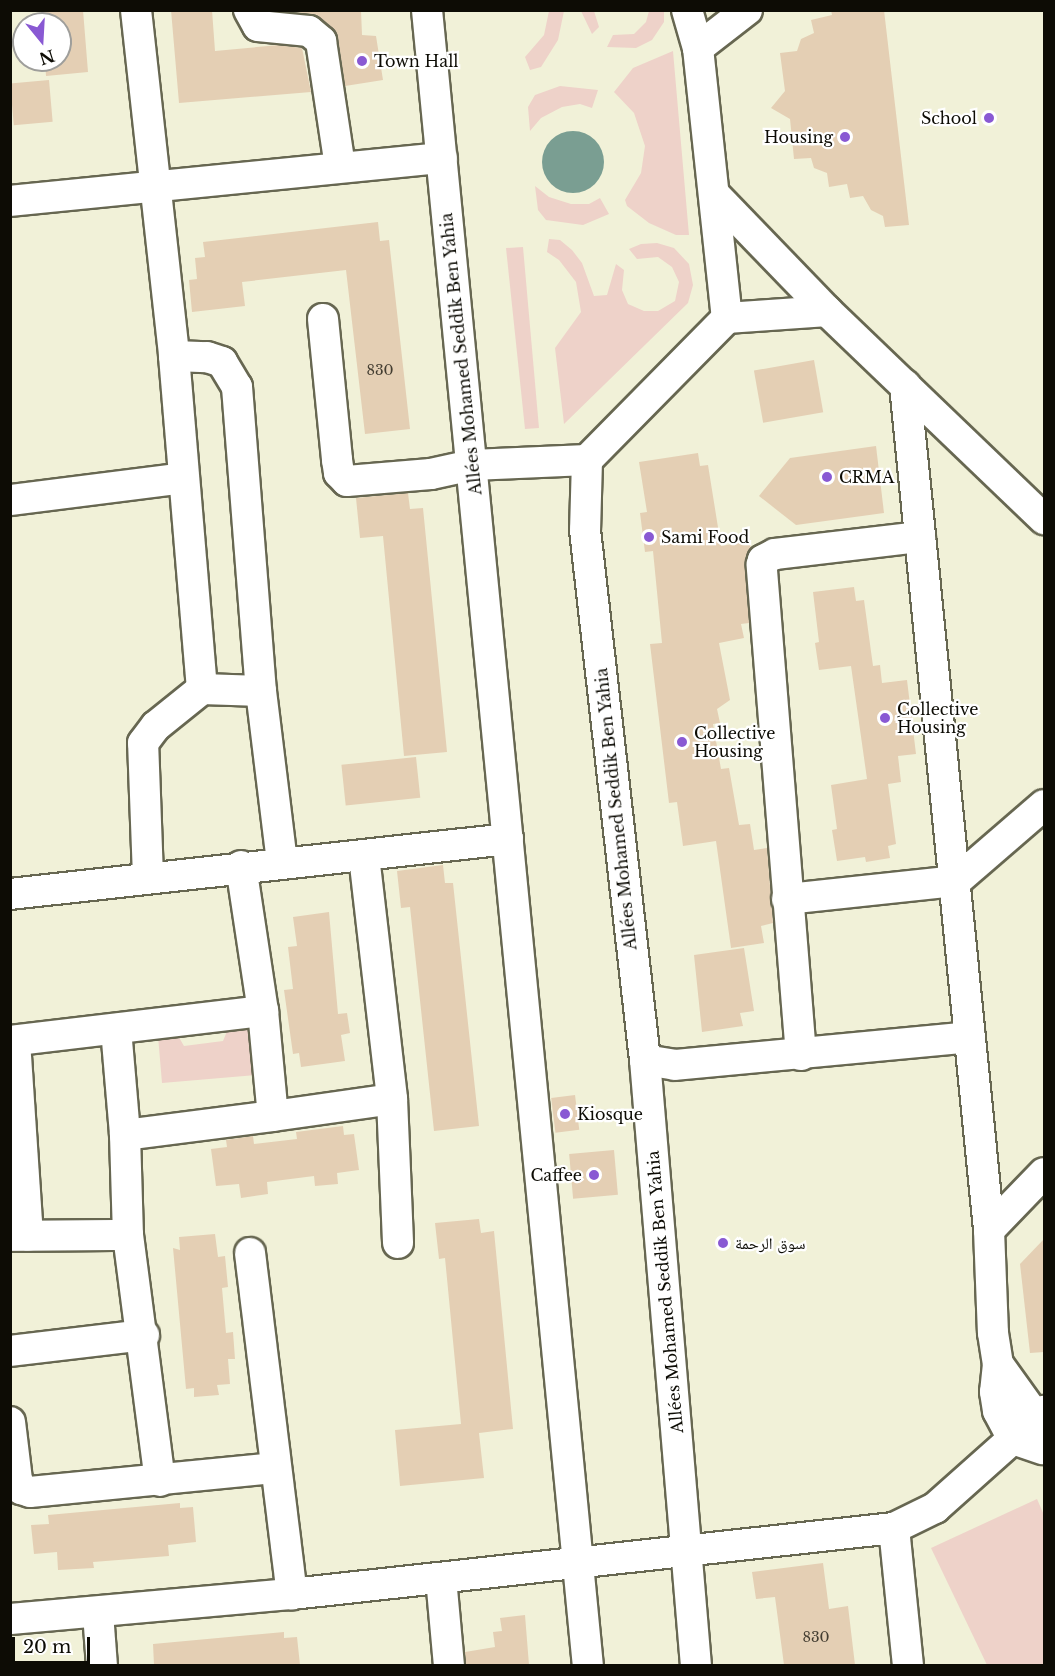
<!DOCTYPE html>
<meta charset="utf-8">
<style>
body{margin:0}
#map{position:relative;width:1055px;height:1676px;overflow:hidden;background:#f1f1d8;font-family:"Libre Baskerville","Noto Naskh Arabic",serif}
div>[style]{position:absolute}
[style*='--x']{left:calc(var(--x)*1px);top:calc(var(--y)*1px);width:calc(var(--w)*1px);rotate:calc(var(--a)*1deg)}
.green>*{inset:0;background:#eed2c9}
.water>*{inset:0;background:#7a9e92}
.round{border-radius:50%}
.building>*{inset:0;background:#e4cfb4;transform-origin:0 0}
.roads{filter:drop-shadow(2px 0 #676751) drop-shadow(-2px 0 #676751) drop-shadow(0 2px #676751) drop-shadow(0 -2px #676751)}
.minor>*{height:30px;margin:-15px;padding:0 15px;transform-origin:15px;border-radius:15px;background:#fff}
.dots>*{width:16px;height:16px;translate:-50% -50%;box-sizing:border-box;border:3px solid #fff;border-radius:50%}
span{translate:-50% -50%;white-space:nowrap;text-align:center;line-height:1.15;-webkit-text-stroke:4.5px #fff;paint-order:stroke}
.number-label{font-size:14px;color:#433d31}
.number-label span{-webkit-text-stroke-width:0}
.poi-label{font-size:16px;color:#0d0c05}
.left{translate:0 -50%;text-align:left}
.right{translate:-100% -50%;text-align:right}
.street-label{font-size:16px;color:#0d0c05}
.frame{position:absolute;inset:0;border:12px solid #0d0c05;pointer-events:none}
.north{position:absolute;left:12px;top:12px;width:60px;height:60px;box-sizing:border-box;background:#fff;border:2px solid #9e9e9b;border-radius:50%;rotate:162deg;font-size:16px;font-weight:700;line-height:24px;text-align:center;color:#0d0c05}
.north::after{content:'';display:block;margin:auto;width:21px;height:27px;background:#8959d3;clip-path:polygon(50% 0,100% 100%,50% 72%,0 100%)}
.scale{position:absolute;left:12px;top:1637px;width:78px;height:27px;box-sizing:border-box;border:3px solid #0d0c05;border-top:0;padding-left:8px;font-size:18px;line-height:21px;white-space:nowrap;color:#0d0c05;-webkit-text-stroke:4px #fff;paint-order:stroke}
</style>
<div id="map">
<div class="green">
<i style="clip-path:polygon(549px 11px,564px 11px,558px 40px,541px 67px,530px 70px,525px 57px,544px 35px)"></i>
<i style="clip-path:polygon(581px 11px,594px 11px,599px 27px,592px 34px)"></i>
<i style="clip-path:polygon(649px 11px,664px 11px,664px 22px,652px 40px,636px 48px,607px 47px,613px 35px,634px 34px,646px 22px)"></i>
<i style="clip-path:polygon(673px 51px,689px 235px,676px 235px,649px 223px,627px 206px,625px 200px,641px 173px,645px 146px,634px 113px,614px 92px,633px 68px)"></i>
<i style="clip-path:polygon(560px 86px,598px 90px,592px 108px,580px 104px,562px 107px,541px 118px,530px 131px,528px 107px,535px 95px)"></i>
<i style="clip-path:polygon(535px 186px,549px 197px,571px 204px,589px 204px,600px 198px,609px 214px,583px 225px,546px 220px,538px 210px)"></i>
<i style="clip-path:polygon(549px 239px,560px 240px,572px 250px,582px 263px,594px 296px,607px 295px,616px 264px,624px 270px,622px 290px,628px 304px,644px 311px,658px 311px,675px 301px,679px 282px,672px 267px,658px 257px,637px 259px,629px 249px,641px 244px,657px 243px,674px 248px,689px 264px,693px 285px,688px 303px,564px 424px,555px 348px,581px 312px,576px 282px,559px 260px,547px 252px)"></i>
<i style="clip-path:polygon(523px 247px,539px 428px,525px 429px,506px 248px)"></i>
<i style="clip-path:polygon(252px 1022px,256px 1075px,162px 1083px,158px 1036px,177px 1034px,184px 1046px,223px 1041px,230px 1024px)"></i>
<i style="clip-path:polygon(1037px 1499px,1044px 1515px,1044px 1665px,987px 1665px,931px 1548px)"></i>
</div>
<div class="water">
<i class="round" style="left:542px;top:131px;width:62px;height:62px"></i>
</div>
<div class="building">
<i style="clip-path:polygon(41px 10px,83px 10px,88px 72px,46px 76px,45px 60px,60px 60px,60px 24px,42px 24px)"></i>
<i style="clip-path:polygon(171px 10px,212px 10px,215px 51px,279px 45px,302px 48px,311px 92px,179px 103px)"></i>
<i style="clip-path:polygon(277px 10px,361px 10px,362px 35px,376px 36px,383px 80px,345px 86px,338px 38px,332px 28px,311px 14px)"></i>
<i style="clip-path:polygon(831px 10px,884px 10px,909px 225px,885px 227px,883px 216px,871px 210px,863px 196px,850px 198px,847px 184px,829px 187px,827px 173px,814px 168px,811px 158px,794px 159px,790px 119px,771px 108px,785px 91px,780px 53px,797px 51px,801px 39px,814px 33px,811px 20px,832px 15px)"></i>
<i style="left:49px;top:80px;width:42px;height:39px;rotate:85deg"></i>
<i style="clip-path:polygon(378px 222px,380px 241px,389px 240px,410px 429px,365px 434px,346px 270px,242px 282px,245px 306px,192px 312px,189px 280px,197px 279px,195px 258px,205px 257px,203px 242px)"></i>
<i style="left:814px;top:360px;width:53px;height:61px;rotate:80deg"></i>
<i style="clip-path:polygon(876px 446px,884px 513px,796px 525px,759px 496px,790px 458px)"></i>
<i style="clip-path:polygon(698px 453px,700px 466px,708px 465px,721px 546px,749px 541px,751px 548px,745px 566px,749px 623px,741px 624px,744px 638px,719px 643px,730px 700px,717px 709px,720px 723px,713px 724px,721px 769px,729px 768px,739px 825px,750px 824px,754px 850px,767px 848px,773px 923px,761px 926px,764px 943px,731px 948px,716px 841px,683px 846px,677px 802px,669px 803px,650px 644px,662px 643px,653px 551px,645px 552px,640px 513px,647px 512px,639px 462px)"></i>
<i style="clip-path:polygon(408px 493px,410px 509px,423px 508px,447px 752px,404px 756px,383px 536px,360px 538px,356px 498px)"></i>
<i style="clip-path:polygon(854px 587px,856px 601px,864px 600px,873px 666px,880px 665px,882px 683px,907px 680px,916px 754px,898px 756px,901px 782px,888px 784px,896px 844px,888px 846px,890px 858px,866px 862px,865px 857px,837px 861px,832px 830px,837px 829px,831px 785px,867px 779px,851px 666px,819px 670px,815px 643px,819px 642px,813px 592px)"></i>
<i style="left:416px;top:757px;width:41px;height:75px;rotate:84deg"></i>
<i style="clip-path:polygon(443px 865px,445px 883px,453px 883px,479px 1126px,434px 1131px,410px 907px,401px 908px,397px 871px)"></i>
<i style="clip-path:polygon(329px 912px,338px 1014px,347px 1013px,350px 1033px,341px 1035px,345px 1061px,301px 1067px,299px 1053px,293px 1054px,284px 990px,293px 989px,288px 947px,297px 946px,293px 917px)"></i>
<i style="clip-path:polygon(744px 948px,754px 1011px,740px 1013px,743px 1026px,702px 1032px,694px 955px)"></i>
<i style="left:575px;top:1095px;width:35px;height:24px;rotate:83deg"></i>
<i style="clip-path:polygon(343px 1126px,344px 1135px,354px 1134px,359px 1170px,337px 1173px,338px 1184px,315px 1186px,314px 1176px,267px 1182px,268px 1194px,241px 1198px,239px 1184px,216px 1186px,211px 1149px,227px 1147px,226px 1140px,253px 1136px,254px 1144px,297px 1139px,296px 1132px)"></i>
<i style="left:614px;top:1150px;width:45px;height:45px;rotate:85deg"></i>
<i style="clip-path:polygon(479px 1219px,481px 1233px,494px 1231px,513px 1429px,479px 1433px,484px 1478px,400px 1486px,395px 1430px,461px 1424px,445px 1258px,439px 1259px,435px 1223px)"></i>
<i style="clip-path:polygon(215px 1234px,218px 1257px,225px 1256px,228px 1287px,222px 1288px,226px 1333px,233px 1332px,235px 1359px,228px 1359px,230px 1384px,217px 1385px,219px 1395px,194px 1397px,194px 1388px,186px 1389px,173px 1248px,180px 1250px,179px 1237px)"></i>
<i style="clip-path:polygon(1044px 1239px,1044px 1352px,1030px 1353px,1020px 1264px)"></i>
<i style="clip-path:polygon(180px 1503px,180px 1508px,193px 1507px,196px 1542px,168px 1545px,169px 1556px,93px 1562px,94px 1568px,58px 1570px,57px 1552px,34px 1554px,31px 1525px,49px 1524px,48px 1515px)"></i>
<i style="clip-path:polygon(823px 1563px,829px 1609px,848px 1606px,855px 1665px,784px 1665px,775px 1597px,756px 1599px,752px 1572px)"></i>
<i style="clip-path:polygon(525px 1615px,529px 1665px,466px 1665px,465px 1652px,495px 1647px,493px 1632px,502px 1631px,500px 1618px)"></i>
<i style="clip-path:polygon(284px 1632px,284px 1638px,297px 1637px,300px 1665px,154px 1665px,153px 1644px)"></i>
</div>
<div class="roads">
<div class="minor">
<i style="--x:136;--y:10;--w:348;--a:83.7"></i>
<i style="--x:174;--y:356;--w:33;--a:2"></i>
<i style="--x:207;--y:357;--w:16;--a:18"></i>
<i style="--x:222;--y:362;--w:29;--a:59"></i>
<i style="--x:237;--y:387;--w:305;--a:85.5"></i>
<i style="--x:261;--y:691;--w:172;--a:83"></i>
<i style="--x:249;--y:10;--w:18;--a:61"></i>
<i style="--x:258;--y:26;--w:51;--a:5.6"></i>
<i style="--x:309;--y:31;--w:16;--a:40"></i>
<i style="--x:321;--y:41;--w:127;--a:81.4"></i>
<i style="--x:427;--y:10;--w:1664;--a:84.45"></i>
<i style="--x:687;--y:10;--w:40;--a:74"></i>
<i style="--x:698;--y:48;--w:272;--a:83.9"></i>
<i style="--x:727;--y:318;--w:199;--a:134.6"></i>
<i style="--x:587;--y:460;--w:70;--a:91.6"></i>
<i style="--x:585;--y:530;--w:533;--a:83.54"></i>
<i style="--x:645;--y:1060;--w:608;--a:85.19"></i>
<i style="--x:698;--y:48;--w:62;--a:-37.8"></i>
<i style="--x:716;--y:196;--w:160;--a:46"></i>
<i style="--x:827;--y:311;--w:301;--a:43.8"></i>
<i style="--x:10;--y:201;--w:434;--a:-5.7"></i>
<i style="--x:727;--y:318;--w:100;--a:-4"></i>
<i style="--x:323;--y:319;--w:142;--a:84.3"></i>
<i style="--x:337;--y:460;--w:13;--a:81"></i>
<i style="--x:339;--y:473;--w:11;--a:45"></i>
<i style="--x:347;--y:481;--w:84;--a:-4.8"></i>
<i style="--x:431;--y:474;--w:42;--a:-12.4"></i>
<i style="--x:472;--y:465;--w:115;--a:-2.5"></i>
<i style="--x:174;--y:356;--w:334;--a:85.2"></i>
<i style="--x:202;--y:689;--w:59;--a:1.9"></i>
<i style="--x:905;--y:385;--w:849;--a:84.32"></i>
<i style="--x:989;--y:1230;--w:103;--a:87.8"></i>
<i style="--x:993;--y:1333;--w:31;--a:81"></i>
<i style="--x:998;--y:1364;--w:28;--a:96"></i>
<i style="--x:995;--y:1392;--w:19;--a:81"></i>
<i style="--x:998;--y:1411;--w:32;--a:62"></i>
<i style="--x:1013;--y:1439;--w:31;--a:19"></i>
<i style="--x:10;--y:500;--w:174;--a:-7.2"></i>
<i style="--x:364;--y:856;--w:245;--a:83.4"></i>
<i style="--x:392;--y:1099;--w:144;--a:87.6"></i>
<i style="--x:241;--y:866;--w:147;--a:81.4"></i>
<i style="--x:148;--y:877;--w:134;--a:-92.1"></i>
<i style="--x:143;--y:743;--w:21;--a:-53"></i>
<i style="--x:156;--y:726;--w:59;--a:-38.8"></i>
<i style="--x:10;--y:894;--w:501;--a:-6.3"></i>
<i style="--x:787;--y:899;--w:170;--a:-6.1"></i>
<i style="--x:956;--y:881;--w:116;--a:-40.8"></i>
<i style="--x:116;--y:1029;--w:106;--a:85.1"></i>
<i style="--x:125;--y:1135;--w:149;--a:-7.3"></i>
<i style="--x:10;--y:1041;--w:255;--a:-6.8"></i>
<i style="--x:263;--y:1011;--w:105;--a:84.6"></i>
<i style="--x:273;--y:1116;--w:120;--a:-8.1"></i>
<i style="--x:15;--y:1041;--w:195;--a:86.2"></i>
<i style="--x:801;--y:1055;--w:492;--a:-94.6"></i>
<i style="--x:762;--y:565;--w:5;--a:-79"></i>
<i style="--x:763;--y:560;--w:13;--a:-27"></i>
<i style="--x:775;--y:554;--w:146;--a:-6.7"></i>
<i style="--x:645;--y:1060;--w:30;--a:9"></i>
<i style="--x:675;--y:1065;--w:296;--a:-5.4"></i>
<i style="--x:125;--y:1135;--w:100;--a:88.3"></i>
<i style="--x:128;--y:1235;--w:248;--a:82.6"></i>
<i style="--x:989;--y:1230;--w:79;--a:-46"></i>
<i style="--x:10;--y:1236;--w:118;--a:-0.5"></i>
<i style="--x:250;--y:1253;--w:344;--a:83"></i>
<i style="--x:10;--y:1351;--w:135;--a:-6.8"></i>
<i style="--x:998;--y:1364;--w:65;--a:54.4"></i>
<i style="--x:1036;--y:1417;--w:19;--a:81"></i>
<i style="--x:10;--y:1422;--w:58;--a:83.1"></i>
<i style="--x:17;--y:1480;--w:10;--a:66"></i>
<i style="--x:21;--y:1489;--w:9;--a:18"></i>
<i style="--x:30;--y:1492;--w:247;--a:-5.6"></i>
<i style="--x:894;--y:1528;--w:139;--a:84.2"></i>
<i style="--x:441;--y:1578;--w:88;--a:84.8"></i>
<i style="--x:98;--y:1613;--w:53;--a:85.7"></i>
<i style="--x:10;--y:1619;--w:283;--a:-5.1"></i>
<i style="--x:292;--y:1594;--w:606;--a:-6.26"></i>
<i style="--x:894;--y:1528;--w:46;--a:-26"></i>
<i style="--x:935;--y:1508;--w:146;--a:-41.7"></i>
</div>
</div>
<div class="dots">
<i style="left:362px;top:61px;background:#8959d3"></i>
<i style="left:989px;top:118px;background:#8959d3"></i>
<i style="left:845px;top:137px;background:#8959d3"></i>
<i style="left:827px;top:477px;background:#8959d3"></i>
<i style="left:649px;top:537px;background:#8959d3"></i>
<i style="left:885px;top:718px;background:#8959d3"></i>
<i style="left:682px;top:742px;background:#8959d3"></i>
<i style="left:565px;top:1114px;background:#8959d3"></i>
<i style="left:594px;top:1175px;background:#8959d3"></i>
<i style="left:723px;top:1243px;background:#8959d3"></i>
</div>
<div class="number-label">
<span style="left:380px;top:370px">830</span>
<span style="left:816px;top:1637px">830</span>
</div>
<div class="poi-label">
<span class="left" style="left:374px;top:61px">Town Hall</span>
<span class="right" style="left:977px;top:118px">School</span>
<span class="right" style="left:833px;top:137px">Housing</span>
<span class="left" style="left:839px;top:477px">CRMA</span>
<span class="left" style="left:661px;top:537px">Sami Food</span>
<span class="left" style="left:897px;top:718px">ِCollective<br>Housing</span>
<span class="left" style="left:694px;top:742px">Collective<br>Housing</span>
<span class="left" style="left:577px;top:1114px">Kiosque</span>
<span class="right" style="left:582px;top:1175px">Caffee</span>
<span class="left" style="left:735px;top:1243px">سوق الرحمة</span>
</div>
<div class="street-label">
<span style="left:461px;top:354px;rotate:-96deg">Allées Mohamed Seddik Ben Yahia</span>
<span style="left:616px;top:809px;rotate:-96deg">Allées Mohamed Seddik Ben Yahia</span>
<span style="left:665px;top:1292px;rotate:-95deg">Allées Mohamed Seddik Ben Yahia</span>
</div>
<div class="frame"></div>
<div class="north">N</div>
<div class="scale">20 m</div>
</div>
